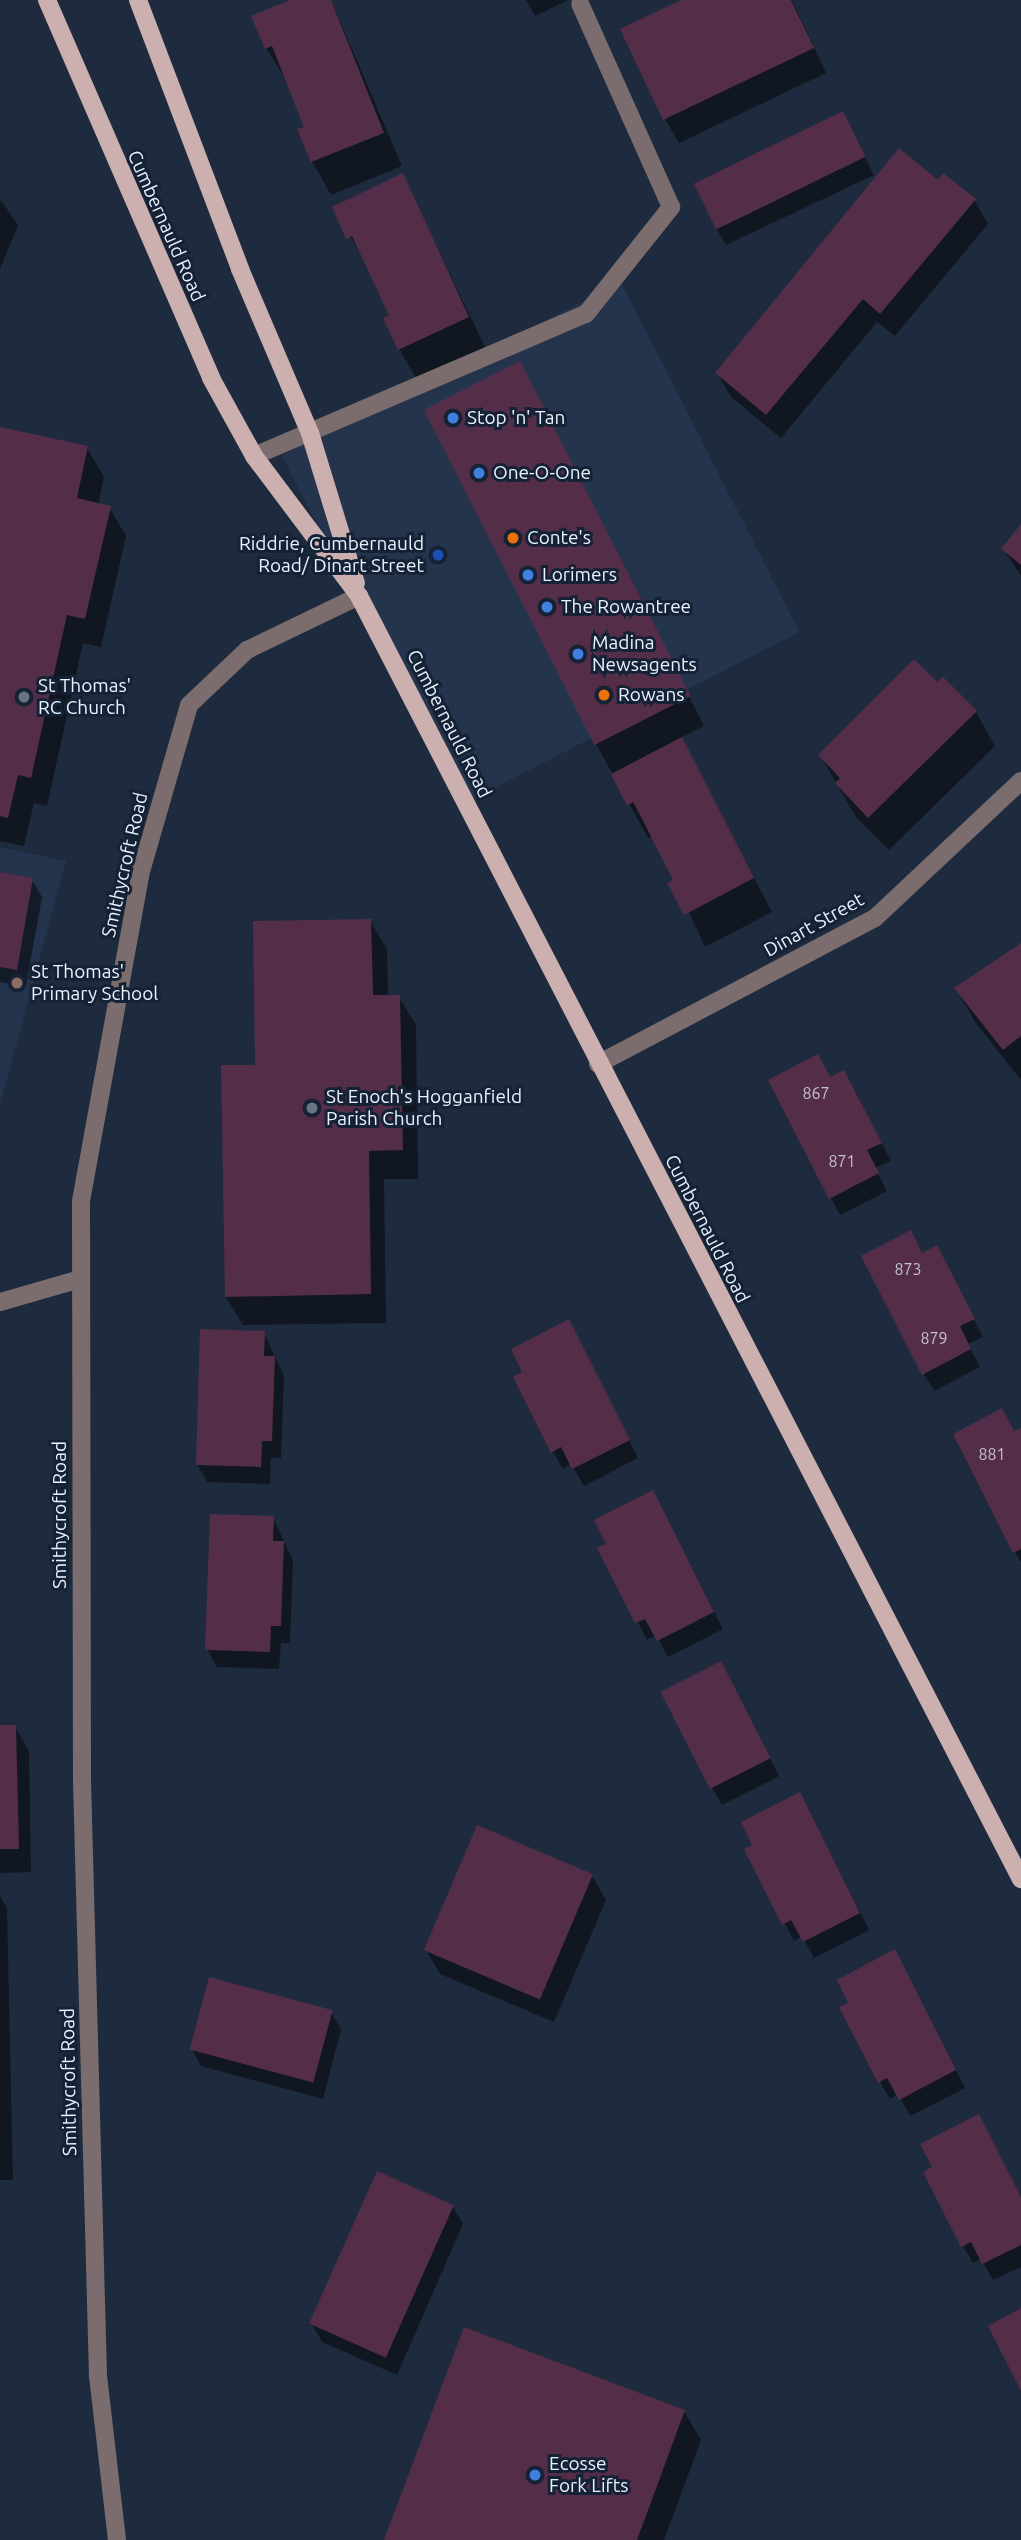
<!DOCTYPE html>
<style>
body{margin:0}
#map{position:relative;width:1021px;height:2540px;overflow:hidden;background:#1e2b3e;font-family:Ubuntu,sans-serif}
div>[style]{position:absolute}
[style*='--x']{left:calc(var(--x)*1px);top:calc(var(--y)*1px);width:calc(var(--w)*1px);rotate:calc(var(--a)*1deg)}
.built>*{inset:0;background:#24344d;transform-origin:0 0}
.shadow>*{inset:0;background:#0007}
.building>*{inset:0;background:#542e49;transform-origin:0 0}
.lane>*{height:18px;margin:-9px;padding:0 9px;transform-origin:9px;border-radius:9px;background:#7b6d6d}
.street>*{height:18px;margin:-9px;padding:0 9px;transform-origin:9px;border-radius:9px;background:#7b6d6d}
.primary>*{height:18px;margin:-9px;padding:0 9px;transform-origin:9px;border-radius:9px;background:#ccafaf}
.dots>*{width:19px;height:19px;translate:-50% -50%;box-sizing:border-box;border:4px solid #152134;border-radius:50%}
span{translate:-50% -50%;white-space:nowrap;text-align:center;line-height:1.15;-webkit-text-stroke:6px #152134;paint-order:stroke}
.number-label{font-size:16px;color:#c3c0d1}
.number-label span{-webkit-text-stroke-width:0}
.street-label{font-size:19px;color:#e8f1fe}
.poi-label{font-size:19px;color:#e8f1fe}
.left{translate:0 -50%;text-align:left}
.right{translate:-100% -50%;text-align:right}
</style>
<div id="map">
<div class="built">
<i style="left:621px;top:282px;width:393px;height:381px;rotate:63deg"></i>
<i style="clip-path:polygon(0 847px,66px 861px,0 1105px)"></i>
</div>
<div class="shadow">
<i style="clip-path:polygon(295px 0,331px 0,402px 166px,331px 195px,312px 161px,306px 128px,287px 81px,266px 48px)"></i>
<i style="clip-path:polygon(526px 0,568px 0,535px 16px)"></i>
<i style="clip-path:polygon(685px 0,792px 0,826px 73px,679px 143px,665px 119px)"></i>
<i style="clip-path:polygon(842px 113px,874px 175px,726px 245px,716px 228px)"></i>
<i style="clip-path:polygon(402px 175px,487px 351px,419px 383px,399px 349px,391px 316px,370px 270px,334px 207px)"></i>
<i style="clip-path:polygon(938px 182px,974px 200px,988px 224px,895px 336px,877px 322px,781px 438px,731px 397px,717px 373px)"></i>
<i style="clip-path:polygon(0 199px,18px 225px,0 269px)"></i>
<i style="clip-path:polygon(535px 392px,704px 726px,680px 738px,772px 912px,705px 947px,653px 836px,648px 838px,596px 744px,426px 411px)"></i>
<i style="clip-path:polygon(0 429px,87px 448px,104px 477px,98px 505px,109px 507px,126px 536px,101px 647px,83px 643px,47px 806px,34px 803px,24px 846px,0 841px)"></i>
<i style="clip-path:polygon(1021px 527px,1021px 576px,1003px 549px)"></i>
<i style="clip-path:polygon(942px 679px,976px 712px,995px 746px,889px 850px,856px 817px,820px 755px)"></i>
<i style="clip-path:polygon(0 874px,32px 880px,42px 897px,26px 986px,0 982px)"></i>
<i style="clip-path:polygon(370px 921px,387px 949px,388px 997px,399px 997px,416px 1025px,418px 1179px,384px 1179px,386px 1323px,243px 1325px,226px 1297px,257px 1066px)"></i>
<i style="clip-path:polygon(1021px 945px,1021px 1080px,975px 1022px,956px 989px)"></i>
<i style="clip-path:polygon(830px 1079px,854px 1089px,891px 1161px,875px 1168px,887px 1191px,840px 1215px,831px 1198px)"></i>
<i style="clip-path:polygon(922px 1255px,946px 1265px,983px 1337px,968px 1344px,980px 1367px,934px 1391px,924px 1374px)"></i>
<i style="clip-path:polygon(264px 1333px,284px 1376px,281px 1458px,271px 1458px,270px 1484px,207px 1482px,197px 1464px)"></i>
<i style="clip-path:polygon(579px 1339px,638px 1458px,584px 1486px,571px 1464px,563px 1469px,553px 1452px)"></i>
<i style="clip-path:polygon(1021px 1430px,1021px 1562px,1015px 1552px,1014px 1433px)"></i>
<i style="clip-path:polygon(662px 1510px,723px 1629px,668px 1657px,656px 1635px,647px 1640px,600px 1549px)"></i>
<i style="clip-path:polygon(273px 1518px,293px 1560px,290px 1643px,281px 1643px,279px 1669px,217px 1667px,207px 1649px)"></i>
<i style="clip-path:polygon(730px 1681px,779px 1776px,722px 1805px,712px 1788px)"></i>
<i style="clip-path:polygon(0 1727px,15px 1727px,29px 1751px,31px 1872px,0 1873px)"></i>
<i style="clip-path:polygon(809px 1811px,869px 1930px,814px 1958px,802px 1936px,794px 1941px,746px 1850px)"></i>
<i style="clip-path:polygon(592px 1876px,606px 1900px,554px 2022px,440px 1974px,426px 1950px)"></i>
<i style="clip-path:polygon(0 1896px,7px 1908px,13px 2180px,0 2180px)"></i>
<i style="clip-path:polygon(904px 1969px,965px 2088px,910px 2116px,898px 2094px,890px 2099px,880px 2082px)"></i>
<i style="clip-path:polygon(331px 2012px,341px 2030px,323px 2099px,201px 2066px,191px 2048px)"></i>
<i style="clip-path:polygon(1021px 2198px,1021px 2267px,993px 2280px,981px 2259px,973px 2263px,963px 2246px)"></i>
<i style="clip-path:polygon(453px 2207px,463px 2224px,397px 2375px,322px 2342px,312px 2324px)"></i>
<i style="clip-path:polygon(684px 2411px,701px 2440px,664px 2540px,386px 2540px)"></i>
</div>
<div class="building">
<i style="clip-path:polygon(290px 0,331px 0,384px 133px,311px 162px,297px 129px,304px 127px,301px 120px,272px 46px,265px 49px,251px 16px)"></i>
<i style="clip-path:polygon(681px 0,791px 0,814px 48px,663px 120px,620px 29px)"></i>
<i style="left:843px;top:111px;width:51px;height:166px;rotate:64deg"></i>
<i style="clip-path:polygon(899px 148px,938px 180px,943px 173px,976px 199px,880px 314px,863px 299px,766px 415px,715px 373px)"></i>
<i style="clip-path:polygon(403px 173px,469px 317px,398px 350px,383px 318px,389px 315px,386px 309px,352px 236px,346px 239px,332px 207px)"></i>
<i style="left:520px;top:361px;width:376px;height:108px;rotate:63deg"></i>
<i style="clip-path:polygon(0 427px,88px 446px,77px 498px,111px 506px,85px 619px,67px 615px,31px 778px,18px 775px,8px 818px,0 816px)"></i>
<i style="clip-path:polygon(1021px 524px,1021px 565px,1001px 549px)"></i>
<i style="clip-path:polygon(914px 659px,937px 682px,943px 677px,977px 711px,868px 818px,835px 783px,840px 778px,818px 755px)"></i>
<i style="clip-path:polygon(682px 737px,754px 878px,684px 915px,667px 883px,673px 880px,637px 809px,633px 802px,627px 806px,611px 774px)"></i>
<i style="clip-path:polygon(0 872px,33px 878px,17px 970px,0 967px)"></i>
<i style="clip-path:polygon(371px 919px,373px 995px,400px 995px,403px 1150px,369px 1151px,371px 1294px,225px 1297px,221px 1065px,255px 1065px,253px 921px)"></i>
<i style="clip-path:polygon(1021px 943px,1021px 1036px,1003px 1050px,954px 988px)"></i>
<i style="clip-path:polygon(818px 1054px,830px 1077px,844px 1070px,882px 1143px,867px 1150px,879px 1173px,829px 1199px,768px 1080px)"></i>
<i style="clip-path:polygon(911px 1230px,922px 1253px,937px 1245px,975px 1319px,960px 1326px,971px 1349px,922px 1375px,861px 1256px)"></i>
<i style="clip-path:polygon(569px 1319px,630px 1440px,572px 1469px,561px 1447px,551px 1453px,513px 1377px,522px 1372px,511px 1349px)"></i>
<i style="clip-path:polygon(200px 1329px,265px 1331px,264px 1356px,275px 1356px,272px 1441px,262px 1441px,261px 1467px,196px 1465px)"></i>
<i style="clip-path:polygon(1002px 1408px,1014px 1431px,1021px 1428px,1021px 1549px,1013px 1553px,953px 1434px)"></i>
<i style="clip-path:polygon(653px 1490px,714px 1612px,657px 1641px,645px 1619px,635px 1623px,597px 1548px,606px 1544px,594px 1520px)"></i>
<i style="clip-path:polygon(210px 1514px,274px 1516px,273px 1541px,284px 1541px,281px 1626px,271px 1626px,270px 1652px,205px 1650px)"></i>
<i style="left:721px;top:1661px;width:109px;height:68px;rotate:63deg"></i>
<i style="clip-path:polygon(0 1725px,16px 1725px,19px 1849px,0 1849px)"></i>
<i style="clip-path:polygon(800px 1792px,860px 1913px,803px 1942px,791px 1920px,782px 1925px,744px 1849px,752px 1845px,741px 1822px)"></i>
<i style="left:477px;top:1825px;width:126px;height:136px;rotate:23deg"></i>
<i style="clip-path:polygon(895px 1949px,956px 2070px,899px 2100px,887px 2078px,878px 2083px,839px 2007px,848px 2003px,837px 1980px)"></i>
<i style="left:209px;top:1977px;width:128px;height:75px;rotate:15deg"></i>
<i style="clip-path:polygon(979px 2114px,1021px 2197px,1021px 2245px,982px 2264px,971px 2242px,961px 2247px,923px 2172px,932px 2167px,920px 2144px)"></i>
<i style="left:377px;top:2171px;width:84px;height:167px;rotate:24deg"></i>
<i style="clip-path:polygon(1021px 2308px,1021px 2391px,988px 2326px)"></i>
<i style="clip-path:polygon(464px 2327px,685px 2410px,637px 2540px,384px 2540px)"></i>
</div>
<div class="lane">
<i style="--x:254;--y:456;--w:361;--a:-23.2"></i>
<i style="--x:586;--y:314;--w:137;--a:-51.5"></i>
<i style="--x:671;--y:207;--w:222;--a:-114.1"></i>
</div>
<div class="street">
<i style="--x:598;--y:1064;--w:313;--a:-27.8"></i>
<i style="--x:875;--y:918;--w:200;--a:-43.2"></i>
<i style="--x:0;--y:1302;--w:83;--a:-16"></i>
<i style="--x:117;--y:2540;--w:165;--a:-96.6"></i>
<i style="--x:98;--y:2376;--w:595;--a:-91.54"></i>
<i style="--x:82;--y:1781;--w:580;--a:-90.1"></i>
<i style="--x:81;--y:1201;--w:331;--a:-79.7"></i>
<i style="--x:140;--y:875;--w:177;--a:-73.9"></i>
<i style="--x:189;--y:705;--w:80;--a:-43.5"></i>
<i style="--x:247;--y:650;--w:124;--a:-25.7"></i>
</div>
<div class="primary">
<i style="--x:47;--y:0;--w:412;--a:66.5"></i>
<i style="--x:211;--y:378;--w:89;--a:61.1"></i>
<i style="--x:254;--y:456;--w:175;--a:53.1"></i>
<i style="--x:359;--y:596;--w:1444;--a:62.71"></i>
<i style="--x:138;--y:0;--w:288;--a:69.2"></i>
<i style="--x:240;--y:269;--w:178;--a:66.9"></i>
<i style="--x:310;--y:433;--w:157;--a:73"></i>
</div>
<div class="dots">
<i style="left:453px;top:418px;background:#3f7fe0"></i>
<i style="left:479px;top:473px;background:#3f7fe0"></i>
<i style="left:513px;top:538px;background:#e8710a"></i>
<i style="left:438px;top:555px;background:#1a4fb4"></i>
<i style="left:528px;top:575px;background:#3f7fe0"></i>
<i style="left:547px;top:607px;background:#3f7fe0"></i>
<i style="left:578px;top:654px;background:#3f7fe0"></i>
<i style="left:604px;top:695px;background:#e8710a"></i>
<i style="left:24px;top:697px;background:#6b7280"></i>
<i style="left:17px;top:983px;background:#8d6e63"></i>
<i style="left:312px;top:1108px;background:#6b7280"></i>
<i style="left:535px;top:2475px;background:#3f7fe0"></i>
</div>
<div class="number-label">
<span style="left:816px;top:1093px">867</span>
<span style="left:842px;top:1161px">871</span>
<span style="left:908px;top:1269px">873</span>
<span style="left:934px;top:1338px">879</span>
<span style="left:992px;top:1454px">881</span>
</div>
<div class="street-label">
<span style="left:166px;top:226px;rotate:66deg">Cumbernauld Road</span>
<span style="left:449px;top:724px;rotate:63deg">Cumbernauld Road</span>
<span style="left:125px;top:865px;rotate:-77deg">Smithycroft Road</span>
<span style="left:814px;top:925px;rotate:-29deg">Dinart Street</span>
<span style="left:707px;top:1229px;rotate:63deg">Cumbernauld Road</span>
<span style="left:60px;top:1515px;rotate:-90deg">Smithycroft Road</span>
<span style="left:69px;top:2082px;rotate:-91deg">Smithycroft Road</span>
</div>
<div class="poi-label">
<span class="left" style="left:467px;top:418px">Stop 'n' Tan</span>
<span class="left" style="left:493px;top:473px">One-O-One</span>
<span class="left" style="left:527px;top:538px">Conte's</span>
<span class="right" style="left:424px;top:555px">Riddrie, Cumbernauld<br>Road/ Dinart Street</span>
<span class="left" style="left:542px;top:575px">Lorimers</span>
<span class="left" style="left:561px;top:607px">The Rowantree</span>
<span class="left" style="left:592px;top:654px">Madina<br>Newsagents</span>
<span class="left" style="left:38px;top:697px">St Thomas'<br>RC Church</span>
<span class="left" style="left:618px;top:695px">Rowans</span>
<span class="left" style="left:31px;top:983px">St Thomas'<br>Primary School</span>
<span class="left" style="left:326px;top:1108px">St Enoch's Hogganfield<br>Parish Church</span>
<span class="left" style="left:549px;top:2475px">Ecosse<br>Fork Lifts</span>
</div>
</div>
